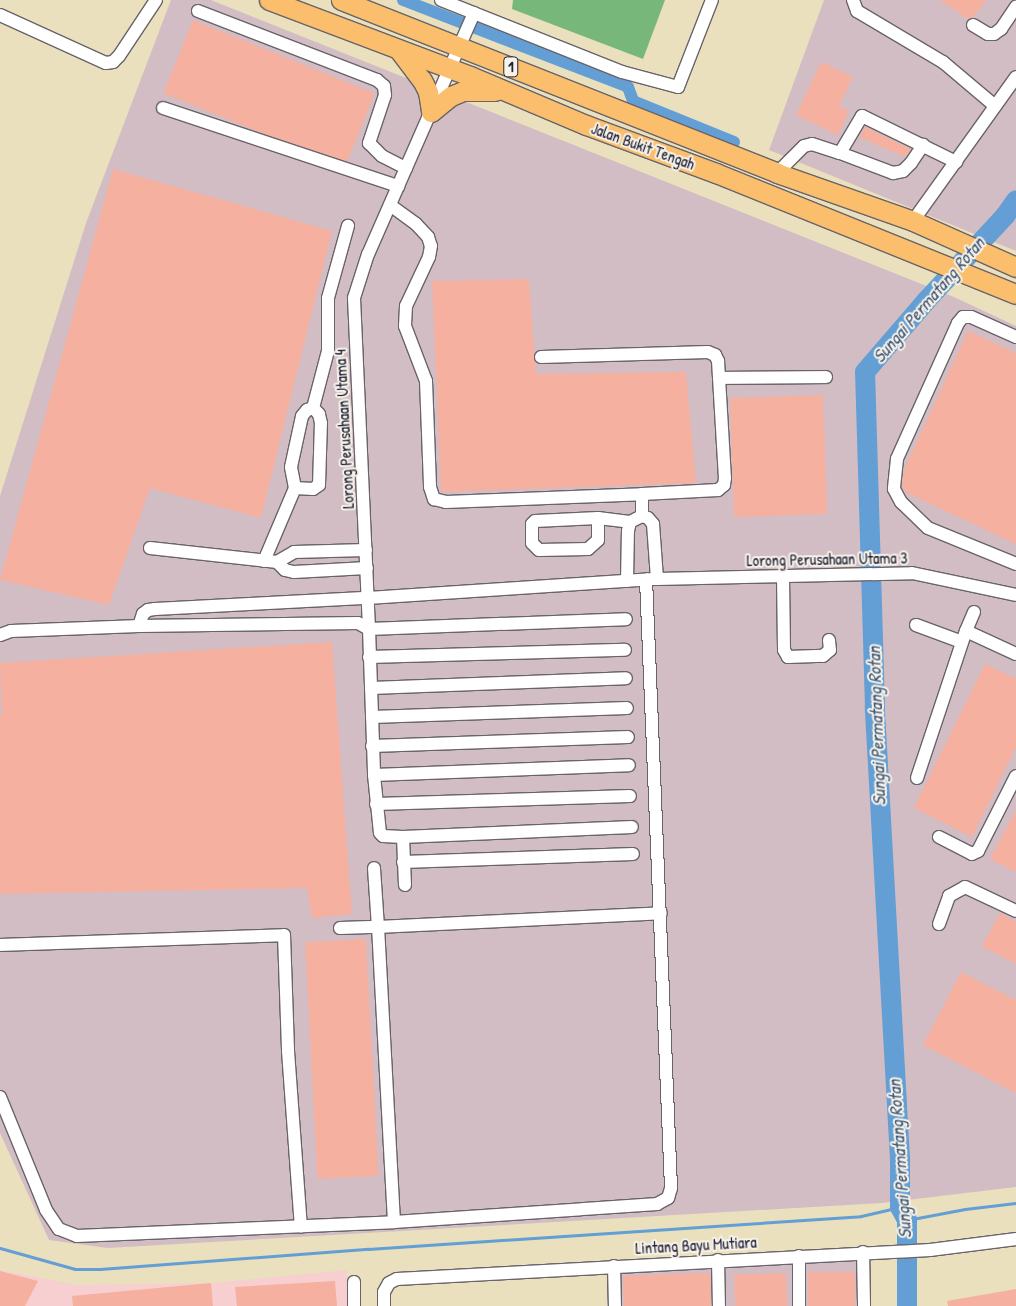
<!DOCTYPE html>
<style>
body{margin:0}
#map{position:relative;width:1016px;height:1306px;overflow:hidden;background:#eae0be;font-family:"Patrick Hand",sans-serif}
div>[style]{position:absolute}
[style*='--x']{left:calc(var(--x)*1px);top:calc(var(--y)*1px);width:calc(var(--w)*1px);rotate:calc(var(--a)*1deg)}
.built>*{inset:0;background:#f7cfd0}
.industrial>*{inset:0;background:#d2bdc5}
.forest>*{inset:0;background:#77b87a}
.stream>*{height:3px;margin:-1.5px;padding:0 1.5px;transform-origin:1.5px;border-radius:1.5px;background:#639fd4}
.canal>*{height:12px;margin:-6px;padding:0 6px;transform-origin:6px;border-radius:6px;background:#639fd4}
.river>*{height:20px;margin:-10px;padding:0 10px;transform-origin:10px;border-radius:10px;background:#639fd4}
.building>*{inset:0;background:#f5b0a0;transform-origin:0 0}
.roads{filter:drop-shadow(1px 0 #686469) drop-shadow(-1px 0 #686469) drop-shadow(0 1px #686469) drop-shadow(0 -1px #686469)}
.minor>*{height:12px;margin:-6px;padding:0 6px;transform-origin:6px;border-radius:6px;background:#fff}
.highway>*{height:19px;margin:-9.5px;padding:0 9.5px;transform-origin:9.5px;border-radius:9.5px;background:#fabe6d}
span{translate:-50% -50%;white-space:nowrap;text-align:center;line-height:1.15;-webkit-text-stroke:4px #f7f3e8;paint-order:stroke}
.shield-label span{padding:1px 4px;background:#f7f3e8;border:1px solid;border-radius:4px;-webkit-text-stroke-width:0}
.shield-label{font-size:15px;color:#22223b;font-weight:700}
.street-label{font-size:16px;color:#22223b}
.water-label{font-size:18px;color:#3c5478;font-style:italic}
</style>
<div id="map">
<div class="built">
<i style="clip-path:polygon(0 1270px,77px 1285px,211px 1283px,347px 1270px,347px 1306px,0 1306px)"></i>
</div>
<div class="industrial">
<i style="clip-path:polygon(171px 0,211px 0,954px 297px,1016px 326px,1016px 1187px,882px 1203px,108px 1248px,49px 1240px,0 1133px,0 496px,86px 223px)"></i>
<i style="clip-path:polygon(824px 0,1016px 0,1016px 251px,769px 150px)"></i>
<i style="clip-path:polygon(871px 1260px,871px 1306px,607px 1306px,607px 1270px)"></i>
</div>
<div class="forest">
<i style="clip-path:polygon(513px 0,665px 0,643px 59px,512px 9px)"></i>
</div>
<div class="stream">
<i style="--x:907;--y:1220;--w:59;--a:-10.7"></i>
<i style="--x:965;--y:1209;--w:51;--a:-6.7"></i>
<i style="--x:0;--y:1248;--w:78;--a:15.6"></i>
<i style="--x:75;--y:1269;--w:25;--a:0"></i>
<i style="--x:100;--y:1269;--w:269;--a:-4.3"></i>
<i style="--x:368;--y:1249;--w:494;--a:-3.8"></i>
<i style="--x:861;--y:1216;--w:40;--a:-13"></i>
</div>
<div class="canal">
<i style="--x:403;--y:0;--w:241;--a:21.1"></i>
<i style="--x:628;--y:87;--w:15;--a:70"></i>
<i style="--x:633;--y:101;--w:109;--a:22.1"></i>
</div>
<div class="river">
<i style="--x:907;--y:1306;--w:86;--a:-90"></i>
<i style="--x:907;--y:1220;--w:15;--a:-118"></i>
<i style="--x:900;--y:1207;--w:48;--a:-90"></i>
<i style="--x:900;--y:1159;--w:453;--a:-93.2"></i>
<i style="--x:875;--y:707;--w:335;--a:-91.7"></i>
<i style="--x:865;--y:372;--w:94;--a:-49.3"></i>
<i style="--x:926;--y:301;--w:116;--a:-47.1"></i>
<i style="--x:1005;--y:216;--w:19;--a:-55"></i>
</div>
<div class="building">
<i style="clip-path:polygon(940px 0,986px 0,974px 17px,968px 19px)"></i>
<i style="left:193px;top:20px;width:196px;height:79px;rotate:22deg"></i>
<i style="clip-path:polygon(821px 62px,853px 77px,839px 106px,849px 111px,838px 135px,796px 115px)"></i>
<i style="clip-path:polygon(865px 127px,911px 149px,905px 157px,859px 137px)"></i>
<i style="clip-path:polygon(113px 169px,332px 231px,261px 518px,150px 488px,109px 605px,0 580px)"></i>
<i style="clip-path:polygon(529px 279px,536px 374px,686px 372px,696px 483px,441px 492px,432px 281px)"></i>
<i style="clip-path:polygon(968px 331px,1016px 353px,1016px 544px,905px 492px,902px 487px,904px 470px)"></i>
<i style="left:823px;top:395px;width:119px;height:93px;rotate:88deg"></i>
<i style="clip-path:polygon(332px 642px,352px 914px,312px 918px,307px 888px,0 894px,0 716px,2px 715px,0 663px)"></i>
<i style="clip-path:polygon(985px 664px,1016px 679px,1016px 747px,972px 837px,914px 808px)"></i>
<i style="clip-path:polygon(1016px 810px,1016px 872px,990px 859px)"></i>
<i style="clip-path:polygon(1000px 913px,1016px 922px,1016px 964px,982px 946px)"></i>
<i style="left:366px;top:939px;width:237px;height:61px;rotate:87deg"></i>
<i style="clip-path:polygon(961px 972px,1016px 1000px,1016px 1093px,923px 1045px)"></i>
<i style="clip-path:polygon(0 1271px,38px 1281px,25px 1306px,0 1306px)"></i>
<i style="left:808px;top:1272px;width:47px;height:34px"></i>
<i style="left:710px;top:1273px;width:33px;height:87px;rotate:88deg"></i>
<i style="left:786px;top:1273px;width:33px;height:52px;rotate:88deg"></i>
<i style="clip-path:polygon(335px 1281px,337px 1306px,237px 1306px,235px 1287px)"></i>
<i style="clip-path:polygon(211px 1283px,213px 1306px,73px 1306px,72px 1296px)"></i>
<i style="clip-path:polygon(1016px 1289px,1016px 1306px,948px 1306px,947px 1301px)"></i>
</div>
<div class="roads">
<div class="minor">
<i style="--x:441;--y:0;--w:195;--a:21.7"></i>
<i style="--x:622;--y:72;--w:58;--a:15"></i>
<i style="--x:678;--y:87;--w:93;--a:-68.7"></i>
<i style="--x:853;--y:0;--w:12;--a:70"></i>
<i style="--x:857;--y:11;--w:100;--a:30.7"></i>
<i style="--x:943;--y:62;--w:68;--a:40.2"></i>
<i style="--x:198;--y:11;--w:192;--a:21.1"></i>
<i style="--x:377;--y:80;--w:9;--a:41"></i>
<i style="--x:384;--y:86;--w:9;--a:84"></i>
<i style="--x:385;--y:95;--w:51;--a:108.4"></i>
<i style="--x:369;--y:143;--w:18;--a:45"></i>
<i style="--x:382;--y:156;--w:27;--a:27"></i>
<i style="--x:474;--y:13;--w:263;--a:113.7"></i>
<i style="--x:368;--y:254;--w:46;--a:107.7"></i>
<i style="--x:354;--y:298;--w:331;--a:87.4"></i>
<i style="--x:369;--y:629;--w:257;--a:-2.2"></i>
<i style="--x:0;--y:15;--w:116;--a:24.4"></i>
<i style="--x:106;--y:63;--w:7;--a:-8"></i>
<i style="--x:113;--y:62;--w:8;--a:-45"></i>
<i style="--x:119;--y:56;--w:67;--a:-56.5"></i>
<i style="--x:973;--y:25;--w:17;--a:31"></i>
<i style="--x:988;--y:34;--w:6;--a:0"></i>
<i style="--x:994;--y:34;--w:9;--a:-36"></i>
<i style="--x:1001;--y:29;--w:27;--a:-56"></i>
<i style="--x:163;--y:108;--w:248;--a:18.4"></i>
<i style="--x:840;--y:153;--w:57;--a:20.7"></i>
<i style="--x:893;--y:173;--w:10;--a:-11"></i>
<i style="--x:903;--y:171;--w:11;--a:-45"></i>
<i style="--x:911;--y:163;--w:22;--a:-56"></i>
<i style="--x:777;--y:173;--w:38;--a:-45"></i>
<i style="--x:804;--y:146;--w:8;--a:-14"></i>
<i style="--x:812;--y:144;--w:29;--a:18"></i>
<i style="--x:840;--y:153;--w:43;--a:-59.3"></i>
<i style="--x:862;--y:116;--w:105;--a:26.1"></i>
<i style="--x:390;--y:205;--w:32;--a:36"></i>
<i style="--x:416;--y:224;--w:18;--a:47"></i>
<i style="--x:428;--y:237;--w:9;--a:72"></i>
<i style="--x:431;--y:246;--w:11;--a:100"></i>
<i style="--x:429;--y:257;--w:54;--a:115.1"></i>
<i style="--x:406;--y:306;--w:20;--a:93"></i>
<i style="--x:405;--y:326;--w:59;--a:69.1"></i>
<i style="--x:426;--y:381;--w:106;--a:87.8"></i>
<i style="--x:430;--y:487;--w:13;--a:72"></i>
<i style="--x:434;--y:499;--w:12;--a:14"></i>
<i style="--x:446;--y:502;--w:196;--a:-2.3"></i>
<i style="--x:913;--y:221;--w:177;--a:-54.4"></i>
<i style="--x:1016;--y:337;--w:49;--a:-156"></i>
<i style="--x:971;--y:317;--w:8;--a:180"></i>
<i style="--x:963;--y:317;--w:8;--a:130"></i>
<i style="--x:958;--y:323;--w:149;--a:114.2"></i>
<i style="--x:897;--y:459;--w:30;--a:96"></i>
<i style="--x:894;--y:489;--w:15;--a:62"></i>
<i style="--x:901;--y:502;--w:37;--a:44"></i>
<i style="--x:928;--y:528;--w:95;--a:22.2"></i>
<i style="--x:541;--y:357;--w:167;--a:-1.7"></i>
<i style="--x:708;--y:352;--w:8;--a:23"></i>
<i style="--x:715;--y:355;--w:7;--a:63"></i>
<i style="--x:718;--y:361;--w:117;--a:86.6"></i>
<i style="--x:725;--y:478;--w:7;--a:98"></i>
<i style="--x:724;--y:485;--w:8;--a:140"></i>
<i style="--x:718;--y:490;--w:76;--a:177"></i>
<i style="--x:642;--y:494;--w:22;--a:90"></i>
<i style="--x:719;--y:378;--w:107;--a:-0.5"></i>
<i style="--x:295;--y:488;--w:18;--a:3"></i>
<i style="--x:313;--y:489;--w:7;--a:-34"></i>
<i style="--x:319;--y:485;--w:62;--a:-88.2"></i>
<i style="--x:321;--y:423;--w:9;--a:-103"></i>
<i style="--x:319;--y:414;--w:8;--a:-135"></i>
<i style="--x:598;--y:518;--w:22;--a:90"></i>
<i style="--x:598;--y:540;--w:13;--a:138"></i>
<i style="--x:588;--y:549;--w:49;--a:178.8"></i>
<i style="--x:539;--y:550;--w:10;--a:-135"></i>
<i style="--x:532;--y:543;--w:19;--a:-90"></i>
<i style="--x:532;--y:524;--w:4;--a:-45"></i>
<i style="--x:535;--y:521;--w:63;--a:-2.7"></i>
<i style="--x:598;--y:518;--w:32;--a:7"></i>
<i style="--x:630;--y:522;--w:13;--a:-27"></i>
<i style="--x:642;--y:516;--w:6;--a:18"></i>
<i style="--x:648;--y:518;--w:8;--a:50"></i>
<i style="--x:653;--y:524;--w:55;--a:85.8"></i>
<i style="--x:150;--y:548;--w:128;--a:6.3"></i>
<i style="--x:277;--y:562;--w:11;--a:45"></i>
<i style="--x:285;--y:570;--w:9;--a:13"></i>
<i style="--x:294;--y:572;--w:73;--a:-3.1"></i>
<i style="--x:264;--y:561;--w:79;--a:-67"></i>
<i style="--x:295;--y:488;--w:21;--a:-101"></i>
<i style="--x:291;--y:467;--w:52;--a:-77.8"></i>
<i style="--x:302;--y:416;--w:8;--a:-50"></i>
<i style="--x:307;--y:410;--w:6;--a:-18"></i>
<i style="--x:313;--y:408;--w:59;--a:-75.3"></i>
<i style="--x:328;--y:351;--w:53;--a:-90"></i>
<i style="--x:328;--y:298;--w:75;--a:-74.5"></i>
<i style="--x:277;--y:562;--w:20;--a:-30"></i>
<i style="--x:294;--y:552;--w:72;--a:-1.6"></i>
<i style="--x:783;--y:577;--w:73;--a:89.2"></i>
<i style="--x:784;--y:650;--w:8;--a:60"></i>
<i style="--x:788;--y:657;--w:35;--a:-2"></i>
<i style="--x:823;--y:656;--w:9;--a:-41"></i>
<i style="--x:830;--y:650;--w:10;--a:-96"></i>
<i style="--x:627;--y:581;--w:50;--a:-88.9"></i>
<i style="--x:628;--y:531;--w:9;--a:-77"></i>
<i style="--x:974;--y:612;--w:21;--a:113"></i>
<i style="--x:966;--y:631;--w:55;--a:24.7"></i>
<i style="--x:916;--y:625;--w:49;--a:20.3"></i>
<i style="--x:139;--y:626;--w:13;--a:-72"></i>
<i style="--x:143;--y:614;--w:6;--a:-39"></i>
<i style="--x:148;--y:610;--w:7;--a:-8"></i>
<i style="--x:155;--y:609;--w:213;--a:-3"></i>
<i style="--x:368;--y:598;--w:290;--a:-3.8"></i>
<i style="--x:657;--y:579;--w:255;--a:-1.3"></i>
<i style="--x:912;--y:573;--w:106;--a:11.9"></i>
<i style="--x:0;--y:635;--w:12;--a:-20"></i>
<i style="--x:11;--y:631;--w:128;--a:-2.2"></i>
<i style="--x:139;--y:626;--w:219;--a:-0.8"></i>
<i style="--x:358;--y:623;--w:13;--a:29"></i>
<i style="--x:369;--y:629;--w:146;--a:88"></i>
<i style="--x:374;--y:775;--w:58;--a:84.1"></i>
<i style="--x:380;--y:833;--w:4;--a:45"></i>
<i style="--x:383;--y:836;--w:20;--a:3"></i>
<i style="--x:403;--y:837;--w:229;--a:-2.5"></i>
<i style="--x:369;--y:657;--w:256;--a:-1.6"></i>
<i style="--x:371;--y:688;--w:255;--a:-2.2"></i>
<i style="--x:372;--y:717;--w:255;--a:-2"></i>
<i style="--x:372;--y:746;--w:256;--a:-2"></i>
<i style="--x:374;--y:775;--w:255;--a:-2.2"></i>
<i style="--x:917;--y:778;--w:155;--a:-71.6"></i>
<i style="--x:376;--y:804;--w:254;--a:-1.8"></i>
<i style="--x:403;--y:837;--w:48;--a:87.6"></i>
<i style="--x:939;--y:837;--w:37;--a:27"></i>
<i style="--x:972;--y:854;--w:7;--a:-27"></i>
<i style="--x:978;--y:851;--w:84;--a:-63.1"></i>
<i style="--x:403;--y:862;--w:230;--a:-2"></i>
<i style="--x:939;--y:924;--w:30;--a:-70"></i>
<i style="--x:949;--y:896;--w:18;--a:-29"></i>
<i style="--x:965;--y:887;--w:56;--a:25.2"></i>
<i style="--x:340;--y:928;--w:38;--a:-2"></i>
<i style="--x:378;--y:927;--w:59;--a:-93.9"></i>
<i style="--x:0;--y:945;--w:284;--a:-2"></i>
<i style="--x:284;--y:935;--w:116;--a:88"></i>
<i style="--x:288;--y:1051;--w:176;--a:85.8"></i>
<i style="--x:0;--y:1097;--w:122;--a:67.8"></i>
<i style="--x:46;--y:1210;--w:23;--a:56"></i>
<i style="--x:59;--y:1229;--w:19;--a:21"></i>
<i style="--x:77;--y:1236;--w:317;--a:-2.5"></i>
<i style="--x:394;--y:1222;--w:264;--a:-3.9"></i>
<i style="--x:657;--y:1204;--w:13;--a:-29"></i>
<i style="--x:668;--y:1198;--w:10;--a:-73"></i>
<i style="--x:671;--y:1188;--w:609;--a:-92.35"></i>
<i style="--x:394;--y:1222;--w:295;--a:-93.1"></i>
<i style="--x:378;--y:927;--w:283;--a:-2.8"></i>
<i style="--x:863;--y:1252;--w:54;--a:88.9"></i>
<i style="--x:718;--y:1260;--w:46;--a:88.8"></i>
<i style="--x:614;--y:1266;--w:40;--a:88.6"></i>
<i style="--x:354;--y:1306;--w:24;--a:-90"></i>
<i style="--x:384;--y:1306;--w:14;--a:-90"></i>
<i style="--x:384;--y:1292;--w:10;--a:-61"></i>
<i style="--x:389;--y:1283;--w:9;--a:-27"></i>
<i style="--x:397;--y:1279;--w:534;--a:-3.11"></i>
<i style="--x:930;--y:1250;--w:87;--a:-7.3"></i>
<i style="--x:799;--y:1306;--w:50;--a:-90"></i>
</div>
<div class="highway">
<i style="--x:269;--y:0;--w:215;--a:20.7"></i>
<i style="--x:470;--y:76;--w:126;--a:22.9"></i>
<i style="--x:586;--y:125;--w:139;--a:20.3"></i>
<i style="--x:716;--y:173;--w:323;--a:22"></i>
<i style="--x:341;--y:0;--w:469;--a:21.6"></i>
<i style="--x:777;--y:173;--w:144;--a:19.4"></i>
<i style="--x:913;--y:221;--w:113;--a:24.1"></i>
<i style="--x:399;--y:50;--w:38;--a:53"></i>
<i style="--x:422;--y:80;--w:13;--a:63"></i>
<i style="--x:428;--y:92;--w:20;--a:81"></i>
<i style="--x:431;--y:112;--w:26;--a:-39"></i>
<i style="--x:451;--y:96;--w:13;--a:-23"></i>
<i style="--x:463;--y:91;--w:32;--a:0"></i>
</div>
</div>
<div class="shield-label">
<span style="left:511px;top:67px">1</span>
</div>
<div class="street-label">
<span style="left:643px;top:146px;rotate:20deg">Jalan Bukit Tengah</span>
<span style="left:344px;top:429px;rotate:-93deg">Lorong Perusahaan Utama 4</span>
<span style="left:827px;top:559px;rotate:-1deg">Lorong Perusahaan Utama 3</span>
<span style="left:696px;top:1245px;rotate:-3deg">Lintang Bayu Mutiara</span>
</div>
<div class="water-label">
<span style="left:929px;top:300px;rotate:-49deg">Sungai Permatang Rotan</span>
<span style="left:877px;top:726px;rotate:-92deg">Sungai Permatang Rotan</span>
<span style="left:900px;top:1159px;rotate:-94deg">Sungai Permatang Rotan</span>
</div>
</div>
